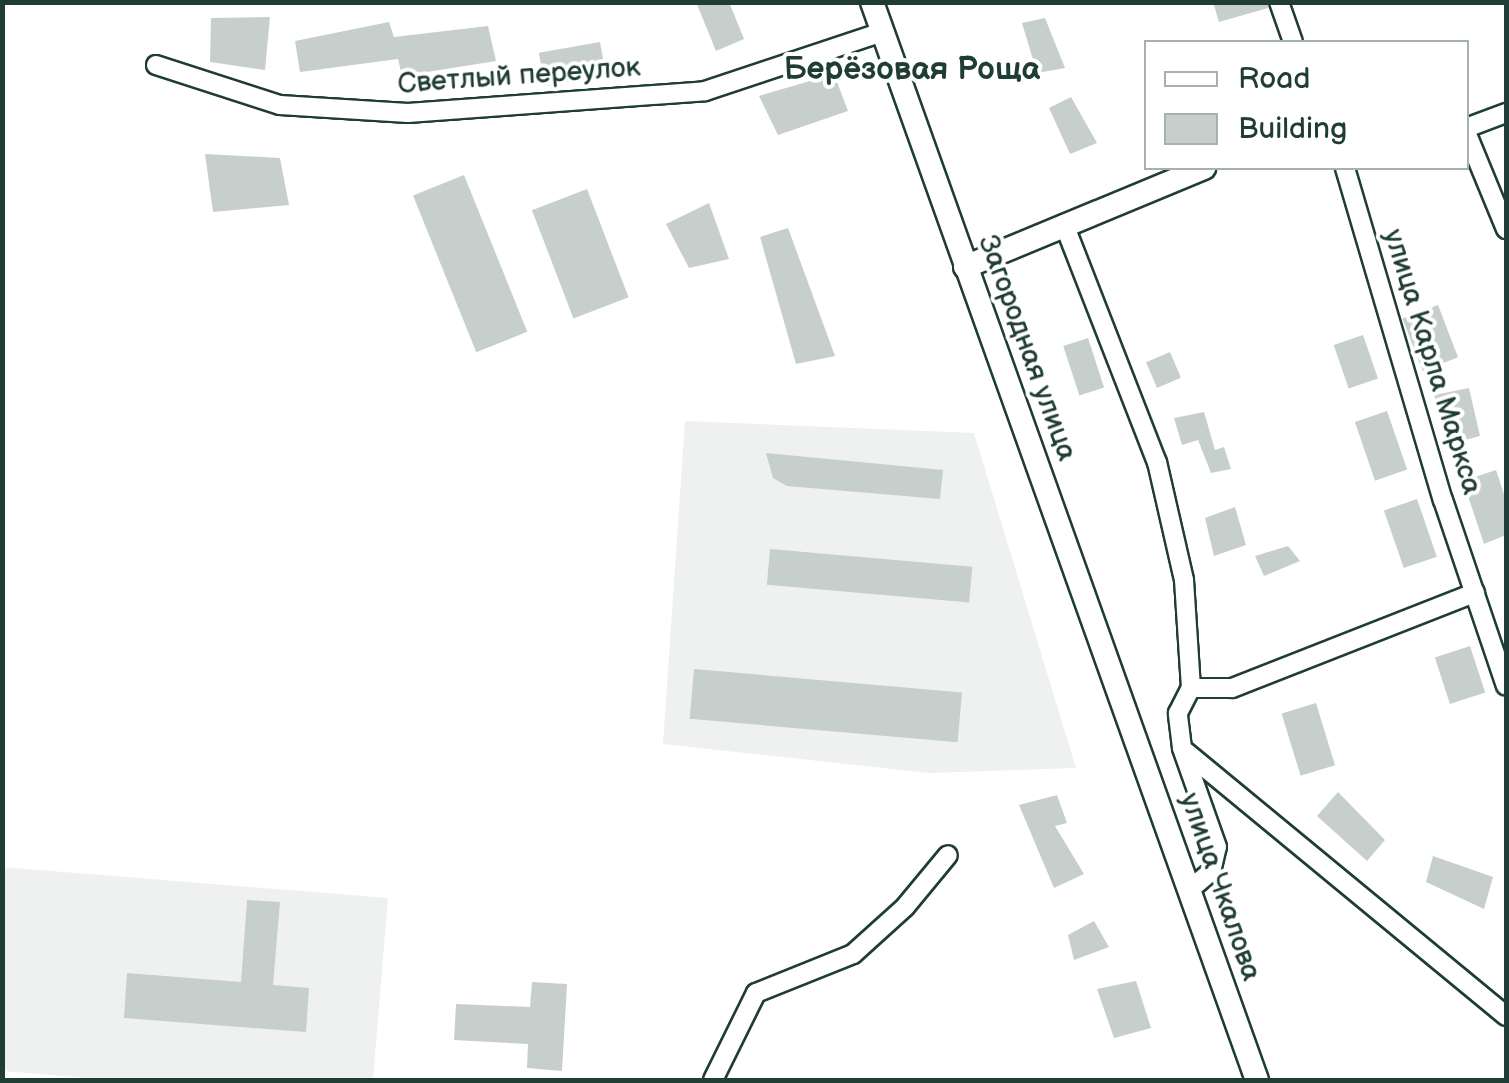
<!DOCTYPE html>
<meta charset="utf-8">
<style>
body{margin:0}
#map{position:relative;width:1509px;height:1083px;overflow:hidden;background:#fff;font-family:"Balsamiq Sans",sans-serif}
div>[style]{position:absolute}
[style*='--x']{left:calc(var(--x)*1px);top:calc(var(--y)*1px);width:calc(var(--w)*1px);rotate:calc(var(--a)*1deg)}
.built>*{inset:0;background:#eef1f0}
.building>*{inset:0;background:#c7cfcc;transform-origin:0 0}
.roads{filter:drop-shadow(2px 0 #1f3d34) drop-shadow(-2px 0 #1f3d34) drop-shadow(0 2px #1f3d34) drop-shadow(0 -2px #1f3d34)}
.minor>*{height:18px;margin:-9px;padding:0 9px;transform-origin:9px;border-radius:9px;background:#fff}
.tertiary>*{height:22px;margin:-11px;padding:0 11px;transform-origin:11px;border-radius:11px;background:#fff}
span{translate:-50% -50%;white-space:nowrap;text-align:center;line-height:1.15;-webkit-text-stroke:8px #fff;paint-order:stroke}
.street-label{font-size:28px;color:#1f3d34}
.quarter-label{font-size:32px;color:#1f3d34;font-weight:700}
.frame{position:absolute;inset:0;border:5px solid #1f3d34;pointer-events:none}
.legend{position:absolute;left:1144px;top:40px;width:325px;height:130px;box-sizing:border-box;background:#fff;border:2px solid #a5b1ae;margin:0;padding:12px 18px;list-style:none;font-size:30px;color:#1f3d34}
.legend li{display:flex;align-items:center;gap:20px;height:50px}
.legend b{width:50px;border:2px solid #a5b1ae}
</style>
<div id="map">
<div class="built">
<i style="clip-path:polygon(685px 421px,974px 433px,1076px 768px,929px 773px,663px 744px)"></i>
<i style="clip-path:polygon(2px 867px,388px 898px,373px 1080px,110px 1080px,3px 1071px)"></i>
</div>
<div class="building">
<i style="clip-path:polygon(696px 2px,729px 2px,744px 39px,716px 51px)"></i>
<i style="clip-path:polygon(1213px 2px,1267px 2px,1268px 8px,1219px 22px)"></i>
<i style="clip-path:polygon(270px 17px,265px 70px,210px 62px,211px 18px)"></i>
<i style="clip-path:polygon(1045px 18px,1065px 68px,1037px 73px,1022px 23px)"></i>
<i style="clip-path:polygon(389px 22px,394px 37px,488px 26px,496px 61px,402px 76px,398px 59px,300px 72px,295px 41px)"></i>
<i style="left:600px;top:42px;width:34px;height:62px;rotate:80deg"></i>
<i style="clip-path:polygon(834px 74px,848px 111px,778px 135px,759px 96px)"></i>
<i style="clip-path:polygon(1071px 97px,1097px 143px,1070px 154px,1049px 108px)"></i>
<i style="clip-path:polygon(205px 154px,280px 158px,289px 205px,213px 212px)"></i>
<i style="left:464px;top:175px;width:169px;height:55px;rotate:68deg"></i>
<i style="left:587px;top:189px;width:116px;height:59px;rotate:69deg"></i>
<i style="clip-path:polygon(709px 203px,729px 259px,689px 268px,666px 224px)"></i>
<i style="clip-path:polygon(788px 228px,835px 356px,796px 364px,760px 237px)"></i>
<i style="left:1438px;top:305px;width:56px;height:38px;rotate:69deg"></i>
<i style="left:1363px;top:335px;width:46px;height:31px;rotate:71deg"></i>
<i style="left:1088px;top:338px;width:52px;height:26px;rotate:72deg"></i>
<i style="left:1170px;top:352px;width:28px;height:26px;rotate:67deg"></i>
<i style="clip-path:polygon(1469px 388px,1480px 436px,1450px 444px,1434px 395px)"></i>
<i style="left:1387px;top:411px;width:62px;height:34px;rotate:71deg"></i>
<i style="clip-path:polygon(1204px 412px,1215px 450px,1224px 447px,1231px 469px,1211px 473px,1198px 440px,1182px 445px,1174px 418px)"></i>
<i style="clip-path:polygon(766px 453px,943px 470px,940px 499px,787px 486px,773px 478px)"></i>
<i style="clip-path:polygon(1496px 470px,1506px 500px,1506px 535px,1484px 544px,1463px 481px)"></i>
<i style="left:1417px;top:499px;width:61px;height:35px;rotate:71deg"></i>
<i style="clip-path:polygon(1235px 507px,1246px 545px,1214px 556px,1205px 518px)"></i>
<i style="clip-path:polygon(1288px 546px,1300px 561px,1264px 576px,1255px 556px)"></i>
<i style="left:770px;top:549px;width:203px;height:36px;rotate:5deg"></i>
<i style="left:1470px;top:646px;width:49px;height:37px;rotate:72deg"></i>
<i style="left:694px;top:669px;width:269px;height:50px;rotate:5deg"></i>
<i style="left:1316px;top:703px;width:65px;height:36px;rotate:73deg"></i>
<i style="clip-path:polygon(1338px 792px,1385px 840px,1367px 861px,1317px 816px)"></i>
<i style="clip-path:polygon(1057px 795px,1067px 823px,1055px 826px,1084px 874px,1054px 888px,1019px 805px)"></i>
<i style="clip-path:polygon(1433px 856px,1493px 877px,1484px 909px,1426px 882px)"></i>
<i style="clip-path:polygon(247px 900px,280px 902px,273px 985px,309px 988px,306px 1032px,124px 1018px,127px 973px,241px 982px)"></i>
<i style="clip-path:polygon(1094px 921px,1109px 947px,1074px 960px,1068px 935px)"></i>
<i style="clip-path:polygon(1136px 981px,1151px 1028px,1114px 1038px,1097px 989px)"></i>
<i style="clip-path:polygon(532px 982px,567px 984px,562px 1071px,527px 1068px,528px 1044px,454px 1040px,456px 1004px,530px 1007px)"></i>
</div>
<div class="roads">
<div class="minor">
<i style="--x:1279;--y:2;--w:42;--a:70.7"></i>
<i style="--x:156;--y:65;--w:130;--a:17.9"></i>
<i style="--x:280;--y:105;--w:128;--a:3.6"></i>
<i style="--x:408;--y:113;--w:298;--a:-4.2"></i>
<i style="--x:705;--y:91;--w:187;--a:-18.4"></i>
<i style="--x:1466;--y:128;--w:43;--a:-20.6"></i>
<i style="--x:1466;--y:132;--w:105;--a:67.6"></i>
<i style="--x:1345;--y:168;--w:346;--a:73.6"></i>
<i style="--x:1443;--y:500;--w:196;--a:71.3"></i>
<i style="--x:1064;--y:224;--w:256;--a:68.7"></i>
<i style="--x:1157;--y:462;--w:121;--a:77.1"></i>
<i style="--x:1184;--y:580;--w:108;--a:86.3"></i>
<i style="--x:1186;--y:752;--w:415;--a:39.5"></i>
<i style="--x:1188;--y:891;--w:30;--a:-40"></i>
<i style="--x:1211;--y:872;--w:26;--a:-77"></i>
<i style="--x:1217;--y:847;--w:105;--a:-109.5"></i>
<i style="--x:1182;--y:748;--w:35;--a:-97"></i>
<i style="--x:1178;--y:713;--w:28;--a:-63"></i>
<i style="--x:1191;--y:688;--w:41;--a:0"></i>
<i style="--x:1232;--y:688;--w:261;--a:-21.4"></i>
<i style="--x:713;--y:1080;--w:97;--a:-63.7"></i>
<i style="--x:756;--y:993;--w:105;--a:-21.9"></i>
<i style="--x:853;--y:954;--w:70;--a:-42.1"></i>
<i style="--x:905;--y:907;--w:67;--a:-50.4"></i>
</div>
<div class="tertiary">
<i style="--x:872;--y:2;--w:1145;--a:70.35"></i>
<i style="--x:965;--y:267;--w:259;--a:-22.5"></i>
</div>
</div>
<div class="street-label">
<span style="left:519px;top:76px;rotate:-4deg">Светлый переулок</span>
<span style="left:1027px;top:348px;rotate:70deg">Загородная улица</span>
<span style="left:1432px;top:362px;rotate:73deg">улица Карла Маркса</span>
<span style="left:1220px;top:887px;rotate:71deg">улица Чкалова</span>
</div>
<div class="quarter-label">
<span style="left:912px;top:70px">Берёзовая Роща</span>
</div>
<div class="frame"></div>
<ul class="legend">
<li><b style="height:12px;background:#fff"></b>Road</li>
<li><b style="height:28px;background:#c7cfcc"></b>Building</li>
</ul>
</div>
